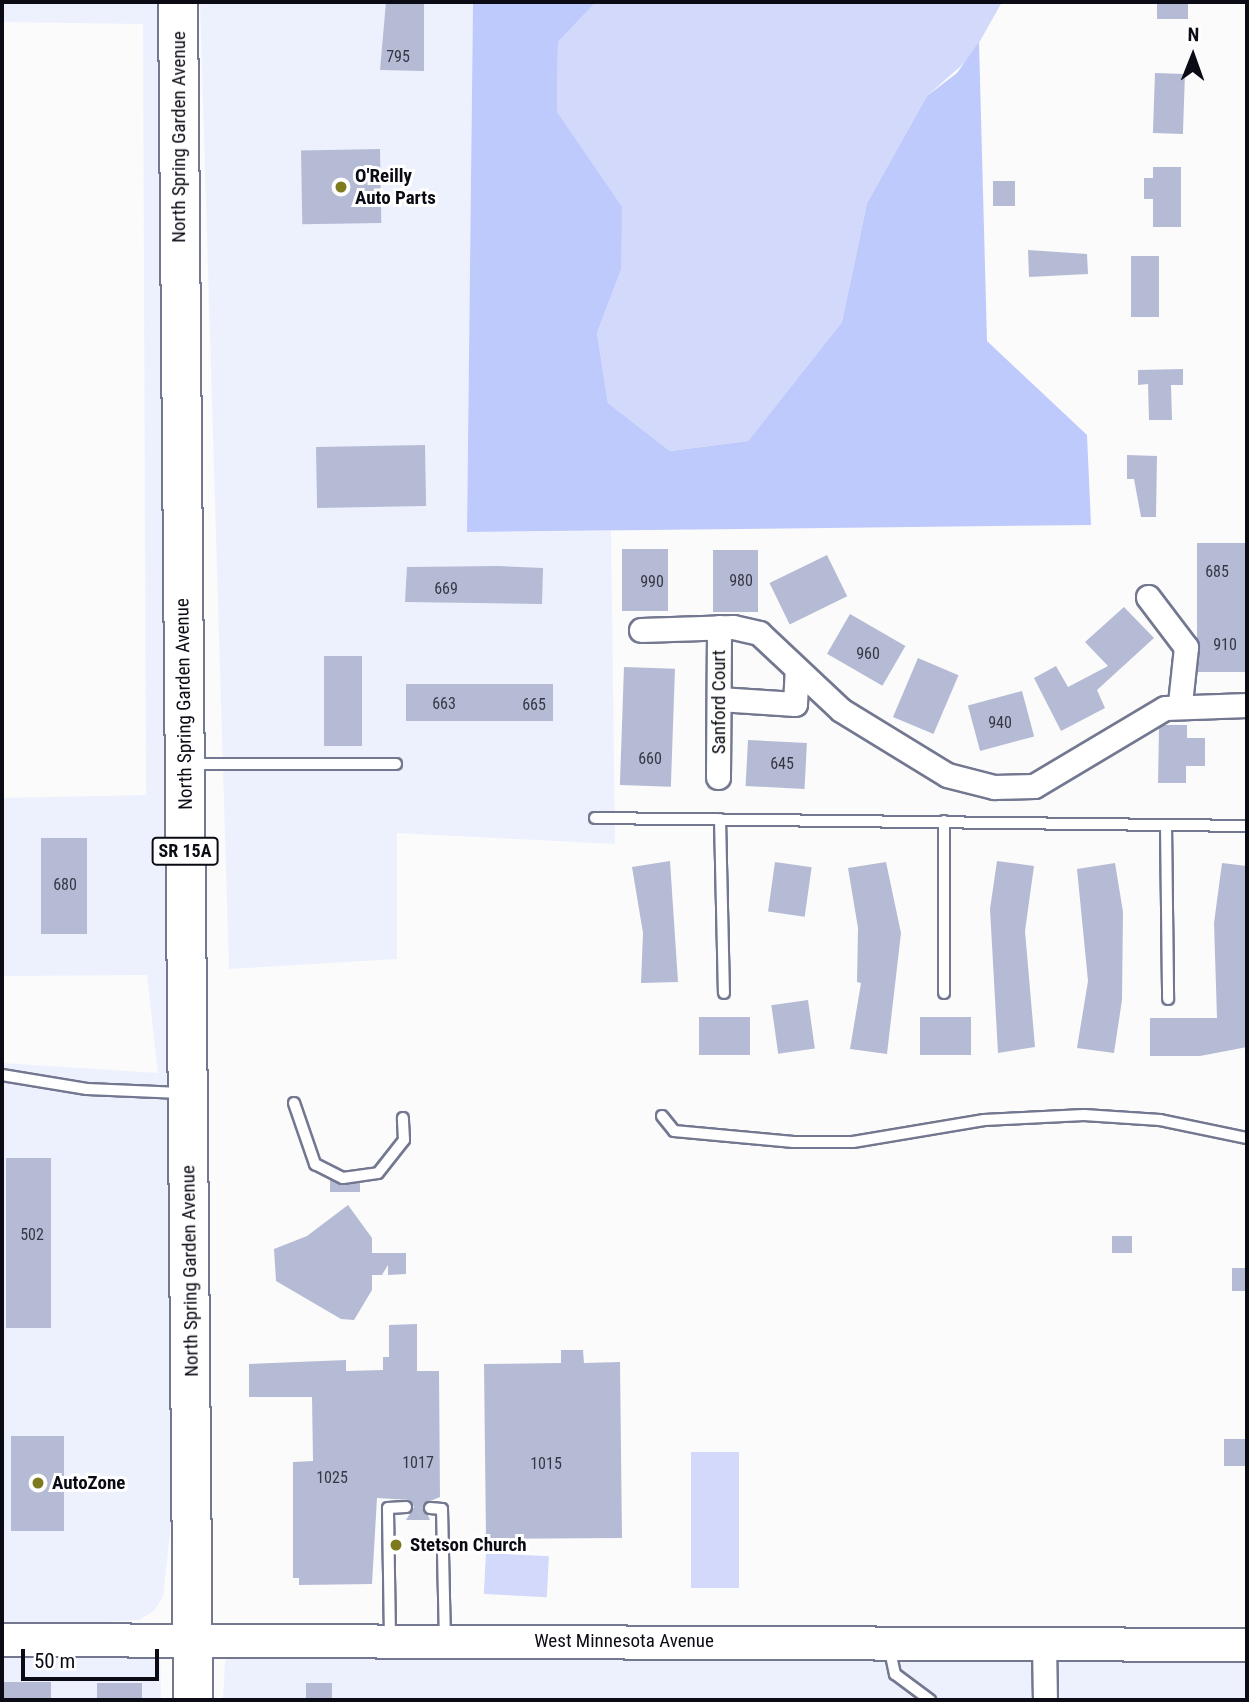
<!DOCTYPE html>
<style>
body{margin:0}
#map{position:relative;width:1249px;height:1702px;overflow:hidden;background:#fbfbfb;font-family:"Roboto Condensed",sans-serif}
div>[style]{position:absolute}
[style*='--x']{left:calc(var(--x)*1px);top:calc(var(--y)*1px);width:calc(var(--w)*1px);rotate:calc(var(--a)*1deg)}
.built>*{inset:0;background:#edf1fe;transform-origin:0 0}
.green>*{inset:0;background:#d2d9fa;transform-origin:0 0}
.forest>*{inset:0;background:#bfcafc}
.building>*{inset:0;background:#b5bbd5;transform-origin:0 0}
.roads{filter:drop-shadow(2px 0 #737890) drop-shadow(-2px 0 #737890) drop-shadow(0 2px #737890) drop-shadow(0 -2px #737890)}
.lane>*{height:10px;margin:-5px;padding:0 5px;transform-origin:5px;border-radius:5px;background:#fff}
.street>*{height:23px;margin:-11.5px;padding:0 11.5px;transform-origin:11.5px;border-radius:11.5px;background:#fff}
.secondary>*{height:32px;margin:-16px;padding:0 16px;transform-origin:16px;border-radius:16px;background:#fff}
.highway>*{height:38px;margin:-19px;padding:0 19px;transform-origin:19px;border-radius:19px;background:#fff}
.dots>*{width:19px;height:19px;translate:-50% -50%;box-sizing:border-box;border:4px solid #fff;border-radius:50%}
span{translate:-50% -50%;white-space:nowrap;text-align:center;line-height:1.15;-webkit-text-stroke:6px #fff;paint-order:stroke}
.number-label{font-size:16px;color:#353744}
.number-label span{-webkit-text-stroke-width:0}
.shield-label span{padding:2px 5px;background:#fff;border:2px solid;border-radius:5px;-webkit-text-stroke-width:0}
.shield-label{font-size:18px;color:#0a0b14;font-weight:700}
.street-label{font-size:19px;color:#0a0b14}
.poi-label{font-size:19px;color:#0a0b14;font-weight:700}
.left{translate:0 -50%;text-align:left}
.frame{position:absolute;inset:0;border:4px solid #0a0b14;pointer-events:none}
.north{position:absolute;left:1158px;top:21px;width:70px;height:70px;-webkit-text-stroke:5px #fff;paint-order:stroke;rotate:1deg;font-size:19px;font-weight:700;line-height:28px;text-align:center;color:#0a0b14}
.north::after{content:'';display:block;margin:auto;width:24px;height:32px;background:#0a0b14;clip-path:polygon(50% 0,100% 100%,50% 72%,0 100%)}
.scale{position:absolute;left:21px;top:1649px;width:138px;height:32px;box-sizing:border-box;border:4px solid #0a0b14;border-top:0;padding-left:9px;font-size:21px;line-height:24px;white-space:nowrap;color:#0a0b14;-webkit-text-stroke:5px #fff;paint-order:stroke}
</style>
<div id="map">
<div class="built">
<i style="clip-path:polygon(2px 2px,168px 2px,183px 1414px,163px 1597px,154px 1611px,139px 1620px,2px 1628px,2px 1063px,158px 1073px,147px 975px,2px 976px,2px 798px,146px 795px,143px 24px,2px 22px)"></i>
<i style="clip-path:polygon(200px 2px,473px 2px,467px 532px,611px 531px,615px 844px,397px 833px,397px 959px,229px 969px)"></i>
<i style="left:160px;top:1648px;width:52px;height:158px;rotate:89deg"></i>
<i style="clip-path:polygon(235px 1654px,1035px 1654px,1035px 1700px,223px 1700px,225px 1661px)"></i>
<i style="left:1053px;top:1655px;width:194px;height:45px"></i>
</div>
<div class="green">
<i style="clip-path:polygon(596px 2px,1002px 2px,971px 57px,927px 96px,867px 203px,842px 322px,748px 441px,670px 451px,608px 403px,597px 333px,621px 270px,557px 112px,558px 42px)"></i>
<i style="left:691px;top:1452px;width:48px;height:136px"></i>
<i style="left:486px;top:1553px;width:63px;height:41px;rotate:3deg"></i>
</div>
<div class="forest">
<i style="clip-path:polygon(473px 2px,596px 2px,558px 42px,557px 112px,622px 207px,621px 270px,597px 333px,608px 403px,670px 451px,748px 441px,842px 322px,867px 203px,927px 96px,957px 73px,979px 42px,987px 341px,1087px 435px,1091px 525px,467px 532px)"></i>
</div>
<div class="building">
<i style="clip-path:polygon(386px 2px,424px 2px,424px 71px,380px 70px)"></i>
<i style="left:1157px;top:2px;width:31px;height:17px"></i>
<i style="left:1155px;top:73px;width:30px;height:60px;rotate:2deg"></i>
<i style="left:380px;top:149px;width:74px;height:79px;rotate:89deg"></i>
<i style="clip-path:polygon(1153px 167px,1181px 167px,1181px 227px,1153px 227px,1153px 199px,1144px 199px,1144px 178px,1153px 178px)"></i>
<i style="left:993px;top:181px;width:22px;height:25px"></i>
<i style="clip-path:polygon(1028px 250px,1087px 254px,1088px 274px,1029px 277px)"></i>
<i style="left:1131px;top:256px;width:28px;height:61px"></i>
<i style="clip-path:polygon(1183px 369px,1183px 385px,1171px 385px,1172px 420px,1149px 420px,1148px 384px,1138px 385px,1138px 370px)"></i>
<i style="left:425px;top:445px;width:61px;height:109px;rotate:89deg"></i>
<i style="clip-path:polygon(1127px 455px,1157px 456px,1156px 517px,1141px 517px,1134px 479px,1127px 479px)"></i>
<i style="left:1247px;top:543px;width:129px;height:50px;rotate:90deg"></i>
<i style="left:622px;top:549px;width:46px;height:62px"></i>
<i style="left:713px;top:550px;width:45px;height:62px"></i>
<i style="left:827px;top:555px;width:46px;height:64px;rotate:64deg"></i>
<i style="clip-path:polygon(498px 566px,543px 568px,542px 604px,405px 602px,407px 567px)"></i>
<i style="clip-path:polygon(1124px 607px,1154px 638px,1097px 690px,1105px 708px,1061px 731px,1034px 678px,1056px 666px,1068px 687px,1108px 666px,1085px 642px)"></i>
<i style="left:850px;top:614px;width:64px;height:46px;rotate:30deg"></i>
<i style="left:324px;top:656px;width:38px;height:90px"></i>
<i style="left:918px;top:658px;width:44px;height:64px;rotate:23deg"></i>
<i style="left:624px;top:667px;width:51px;height:118px;rotate:2deg"></i>
<i style="left:406px;top:684px;width:147px;height:37px"></i>
<i style="left:1022px;top:691px;width:47px;height:56px;rotate:75deg"></i>
<i style="clip-path:polygon(1164px 725px,1187px 725px,1187px 738px,1205px 738px,1205px 766px,1186px 766px,1186px 783px,1158px 783px,1159px 728px)"></i>
<i style="left:748px;top:740px;width:59px;height:46px;rotate:3deg"></i>
<i style="left:41px;top:838px;width:46px;height:96px"></i>
<i style="clip-path:polygon(670px 861px,678px 982px,641px 983px,643px 933px,632px 867px)"></i>
<i style="clip-path:polygon(997px 861px,1034px 866px,1025px 931px,1035px 1047px,998px 1053px,990px 909px)"></i>
<i style="left:775px;top:862px;width:37px;height:50px;rotate:8deg"></i>
<i style="clip-path:polygon(886px 862px,901px 933px,887px 1054px,850px 1049px,861px 983px,857px 982px,858px 928px,848px 868px)"></i>
<i style="clip-path:polygon(1115px 863px,1123px 912px,1122px 1000px,1114px 1053px,1077px 1048px,1088px 981px,1077px 869px)"></i>
<i style="clip-path:polygon(1222px 863px,1247px 866px,1247px 1047px,1200px 1056px,1150px 1056px,1150px 1018px,1217px 1018px,1214px 923px)"></i>
<i style="left:808px;top:1000px;width:49px;height:37px;rotate:82deg"></i>
<i style="left:699px;top:1017px;width:51px;height:38px"></i>
<i style="left:920px;top:1017px;width:51px;height:38px"></i>
<i style="left:6px;top:1158px;width:45px;height:170px"></i>
<i style="clip-path:polygon(330px 1180px,360px 1183px,360px 1192px,330px 1192px)"></i>
<i style="clip-path:polygon(348px 1205px,372px 1238px,372px 1253px,406px 1253px,406px 1274px,388px 1275px,388px 1265px,382px 1275px,372px 1275px,372px 1290px,354px 1320px,341px 1319px,276px 1281px,274px 1249px,307px 1236px)"></i>
<i style="left:1132px;top:1236px;width:17px;height:20px;rotate:90deg"></i>
<i style="left:1232px;top:1268px;width:15px;height:23px"></i>
<i style="clip-path:polygon(417px 1324px,417px 1371px,439px 1371px,440px 1497px,423px 1504px,430px 1520px,406px 1520px,414px 1507px,410px 1500px,377px 1498px,372px 1584px,299px 1585px,299px 1578px,293px 1578px,293px 1462px,313px 1461px,312px 1397px,249px 1397px,249px 1364px,346px 1360px,346px 1371px,383px 1370px,383px 1357px,389px 1357px,389px 1325px)"></i>
<i style="clip-path:polygon(561px 1350px,583px 1350px,584px 1363px,620px 1362px,622px 1538px,486px 1539px,484px 1364px,561px 1363px)"></i>
<i style="left:11px;top:1436px;width:53px;height:95px"></i>
<i style="left:1224px;top:1439px;width:23px;height:27px"></i>
<i style="left:51px;top:1682px;width:18px;height:49px;rotate:90deg"></i>
<i style="left:97px;top:1683px;width:45px;height:17px"></i>
<i style="left:332px;top:1683px;width:17px;height:26px;rotate:90deg"></i>
</div>
<div class="roads">
<div class="lane">
<i style="--x:191;--y:764;--w:205;--a:0"></i>
<i style="--x:595;--y:818;--w:652;--a:0.7"></i>
<i style="--x:720;--y:819;--w:174;--a:88.7"></i>
<i style="--x:944;--y:821;--w:172;--a:90"></i>
<i style="--x:1166;--y:825;--w:174;--a:89.3"></i>
<i style="--x:2;--y:1075;--w:86;--a:9.4"></i>
<i style="--x:87;--y:1089;--w:94;--a:2.4"></i>
<i style="--x:294;--y:1103;--w:65;--a:71"></i>
<i style="--x:315;--y:1164;--w:31;--a:27"></i>
<i style="--x:343;--y:1178;--w:35;--a:-8"></i>
<i style="--x:378;--y:1173;--w:42;--a:-51.8"></i>
<i style="--x:404;--y:1140;--w:22;--a:-93"></i>
<i style="--x:662;--y:1116;--w:19;--a:51"></i>
<i style="--x:674;--y:1131;--w:120;--a:5.3"></i>
<i style="--x:793;--y:1142;--w:60;--a:0"></i>
<i style="--x:853;--y:1142;--w:133;--a:-9.5"></i>
<i style="--x:984;--y:1120;--w:100;--a:-2.9"></i>
<i style="--x:1084;--y:1115;--w:76;--a:3.8"></i>
<i style="--x:1160;--y:1120;--w:89;--a:11.7"></i>
<i style="--x:430;--y:1508;--w:12;--a:5"></i>
<i style="--x:442;--y:1509;--w:131;--a:88.7"></i>
<i style="--x:390;--y:1638;--w:130;--a:-90.9"></i>
<i style="--x:388;--y:1508;--w:18;--a:-3"></i>
<i style="--x:889;--y:1646;--w:29;--a:78"></i>
<i style="--x:895;--y:1674;--w:44;--a:36.6"></i>
</div>
<div class="street">
<i style="--x:1148;--y:597;--w:63;--a:52.8"></i>
<i style="--x:1186;--y:647;--w:56;--a:96.1"></i>
<i style="--x:641;--y:630;--w:92;--a:-1.9"></i>
<i style="--x:733;--y:627;--w:27;--a:13"></i>
<i style="--x:759;--y:633;--w:112;--a:43.2"></i>
<i style="--x:841;--y:710;--w:124;--a:31.5"></i>
<i style="--x:947;--y:775;--w:49;--a:14.3"></i>
<i style="--x:994;--y:787;--w:40;--a:-1.4"></i>
<i style="--x:1034;--y:786;--w:152;--a:-30.8"></i>
<i style="--x:1165;--y:708;--w:82;--a:-2.1"></i>
<i style="--x:719;--y:699;--w:76;--a:3.8"></i>
<i style="--x:795;--y:704;--w:35;--a:-87"></i>
<i style="--x:718;--y:777;--w:150;--a:-89.6"></i>
<i style="--x:1044;--y:1644;--w:56;--a:89"></i>
</div>
<div class="secondary">
<i style="--x:2;--y:1640;--w:1245;--a:0.23"></i>
</div>
<div class="highway">
<i style="--x:178;--y:2;--w:1698;--a:89.49"></i>
</div>
</div>
<div class="dots">
<i style="left:341px;top:187px;background:#7e7a20"></i>
<i style="left:38px;top:1483px;background:#7e7a20"></i>
<i style="left:396px;top:1545px;background:#7e7a20"></i>
</div>
<div class="number-label">
<span style="left:398px;top:57px">795</span>
<span style="left:1217px;top:572px">685</span>
<span style="left:741px;top:581px">980</span>
<span style="left:652px;top:582px">990</span>
<span style="left:446px;top:589px">669</span>
<span style="left:1225px;top:645px">910</span>
<span style="left:868px;top:654px">960</span>
<span style="left:444px;top:704px">663</span>
<span style="left:534px;top:705px">665</span>
<span style="left:1000px;top:723px">940</span>
<span style="left:650px;top:759px">660</span>
<span style="left:782px;top:764px">645</span>
<span style="left:65px;top:885px">680</span>
<span style="left:32px;top:1235px">502</span>
<span style="left:418px;top:1463px">1017</span>
<span style="left:546px;top:1464px">1015</span>
<span style="left:332px;top:1478px">1025</span>
</div>
<div class="shield-label">
<span style="left:185px;top:851px">SR 15A</span>
</div>
<div class="street-label">
<span style="left:179px;top:137px;rotate:-90deg">North Spring Garden Avenue</span>
<span style="left:719px;top:702px;rotate:-90deg">Sanford Court</span>
<span style="left:184px;top:704px;rotate:-91deg">North Spring Garden Avenue</span>
<span style="left:190px;top:1271px;rotate:-91deg">North Spring Garden Avenue</span>
<span style="left:624px;top:1641px">West Minnesota Avenue</span>
</div>
<div class="poi-label">
<span class="left" style="left:355px;top:187px">O'Reilly<br>Auto Parts</span>
<span class="left" style="left:52px;top:1483px">AutoZone</span>
<span class="left" style="left:410px;top:1545px">Stetson Church</span>
</div>
<div class="frame"></div>
<div class="north">N</div>
<div class="scale">50 m</div>
</div>
